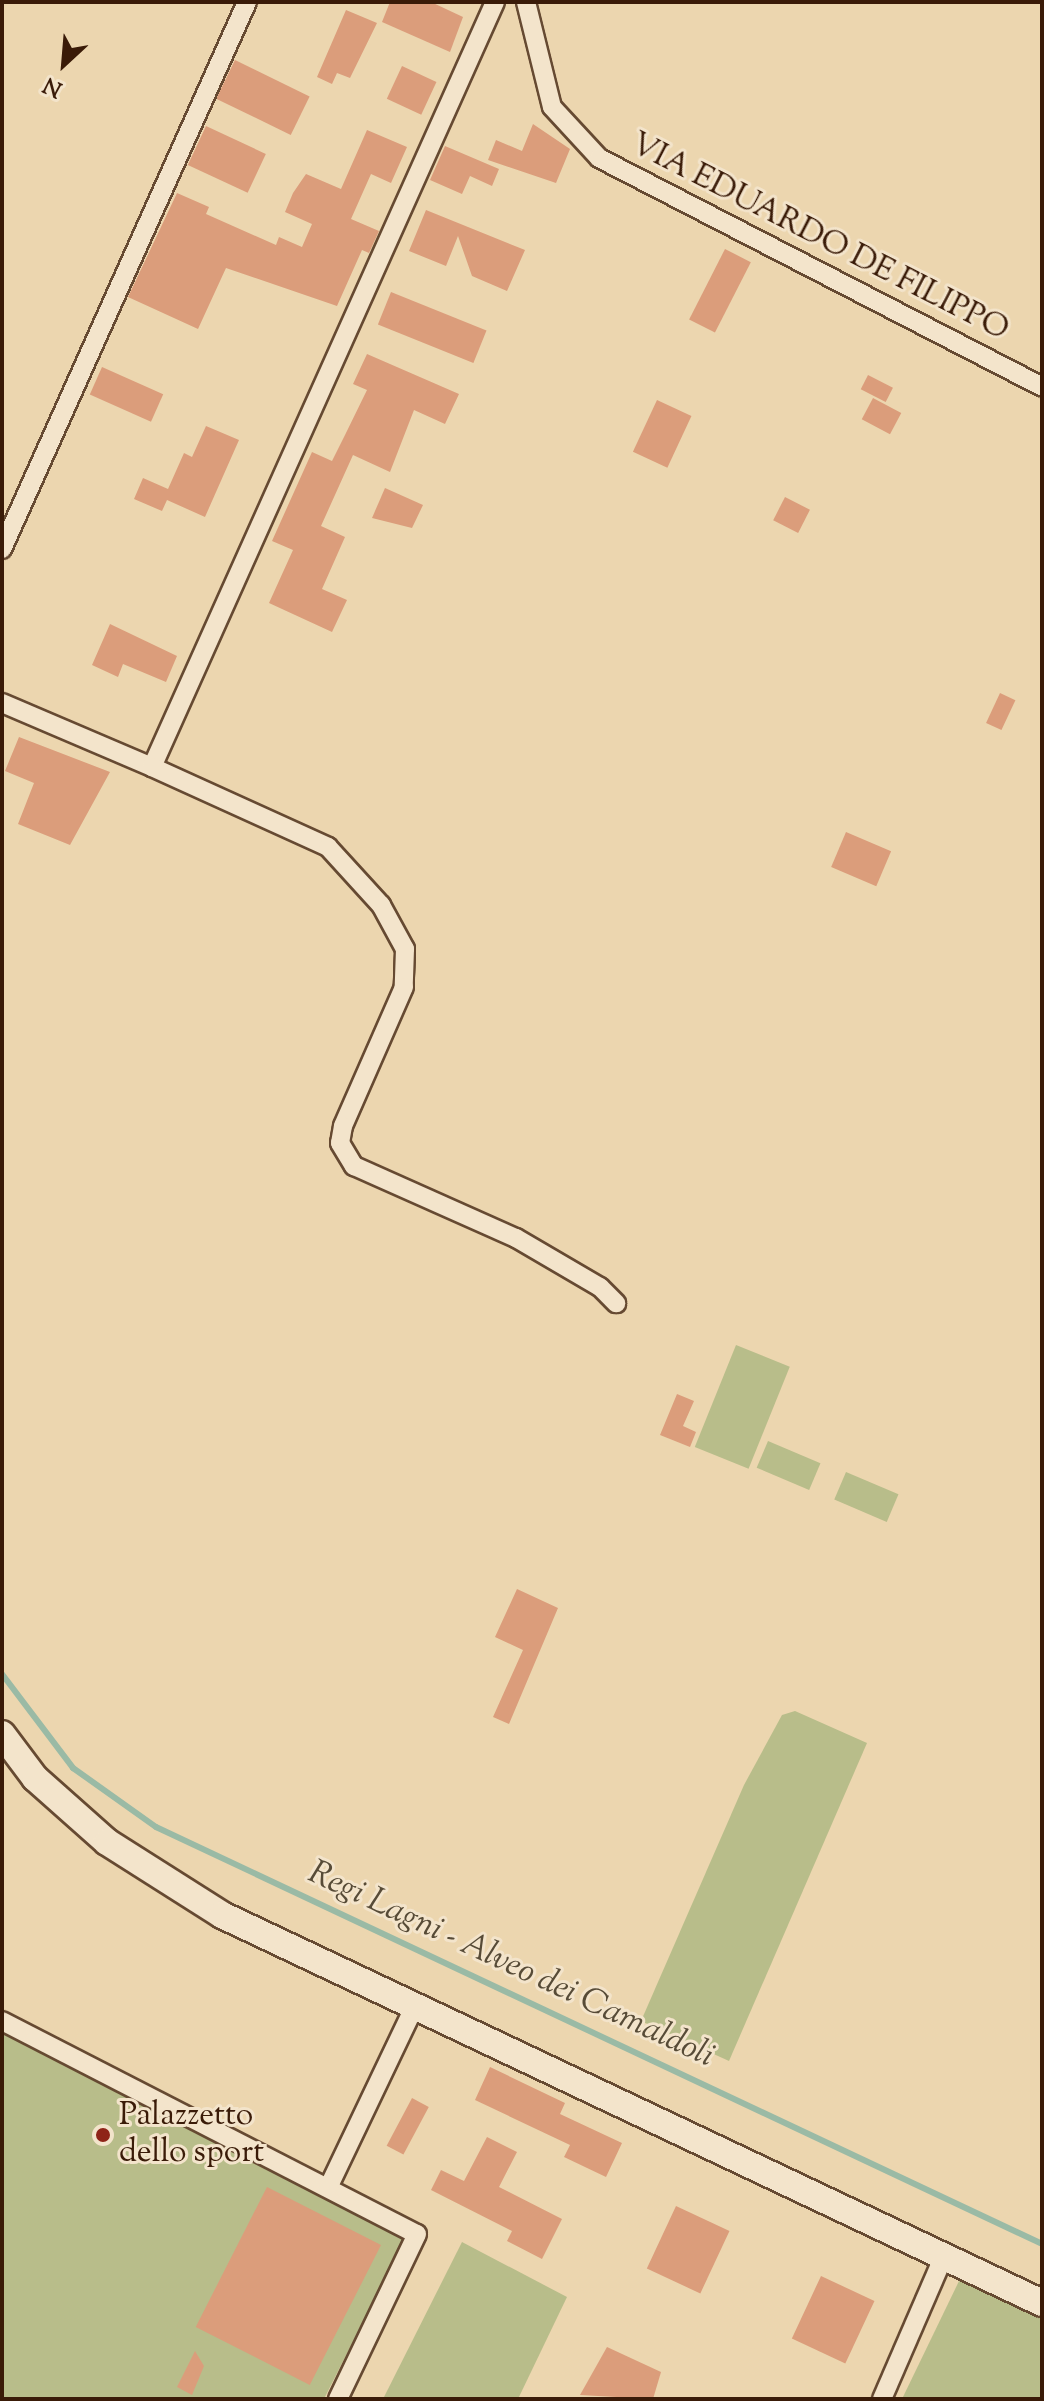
<!DOCTYPE html>
<style>
body{margin:0}
#map{position:relative;width:1044px;height:2401px;overflow:hidden;background:#ecd6af;font-family:"Sorts Mill Goudy",serif}
div>[style]{position:absolute}
[style*='--x']{left:calc(var(--x)*1px);top:calc(var(--y)*1px);width:calc(var(--w)*1px);rotate:calc(var(--a)*1deg)}
.green>*{inset:0;background:#b8bd8a;transform-origin:0 0}
.stream>*{height:6px;margin:-3px;padding:0 3px;transform-origin:3px;border-radius:3px;background:#9abaa5}
.building>*{inset:0;background:#db9d7b;transform-origin:0 0}
.roads{filter:drop-shadow(2px 0 #664a32) drop-shadow(-2px 0 #664a32) drop-shadow(0 2px #664a32) drop-shadow(0 -2px #664a32)}
.street>*{height:18px;margin:-9px;padding:0 9px;transform-origin:9px;border-radius:9px;background:#f3e4cb}
.secondary>*{height:26px;margin:-13px;padding:0 13px;transform-origin:13px;border-radius:13px;background:#f3e4cb}
.dots>*{width:22px;height:22px;translate:-50% -50%;box-sizing:border-box;border:4px solid #f3e4cb;border-radius:50%}
span{translate:-50% -50%;white-space:nowrap;text-align:center;line-height:1.15;-webkit-text-stroke:6px #f3e4cb;paint-order:stroke}
.street-label{font-size:32px;color:#3a1b08}
.poi-label{font-size:32px;color:#3a1b08}
.left{translate:0 -50%;text-align:left}
.water-label{font-size:34px;color:#574b37;font-style:italic}
.frame{position:absolute;inset:0;border:4px solid #3a1b08;pointer-events:none}
.north{position:absolute;left:24px;top:24px;width:80px;height:80px;-webkit-text-stroke:6px #f3e4cb;paint-order:stroke;rotate:206deg;font-size:22px;font-weight:700;line-height:32px;text-align:center;color:#3a1b08}
.north::after{content:'';display:block;margin:auto;width:28px;height:36px;background:#3a1b08;clip-path:polygon(50% 0,100% 100%,50% 72%,0 100%)}
</style>
<div id="map">
<div class="green">
<i style="left:736px;top:1345px;width:58px;height:110px;rotate:22deg"></i>
<i style="left:768px;top:1441px;width:57px;height:29px;rotate:23deg"></i>
<i style="left:846px;top:1472px;width:57px;height:30px;rotate:23deg"></i>
<i style="clip-path:polygon(795px 1711px,867px 1743px,729px 2061px,641px 2021px,744px 1785px,782px 1715px)"></i>
<i style="clip-path:polygon(2px 2031px,405px 2238px,324px 2399px,2px 2399px)"></i>
<i style="clip-path:polygon(462px 2242px,567px 2297px,518px 2399px,383px 2399px)"></i>
<i style="clip-path:polygon(960px 2279px,1042px 2318px,1042px 2399px,902px 2399px)"></i>
</div>
<div class="stream">
<i style="--x:2;--y:1674;--w:118;--a:52.9"></i>
<i style="--x:73;--y:1768;--w:102;--a:35.4"></i>
<i style="--x:156;--y:1827;--w:979;--a:25.2"></i>
</div>
<div class="building">
<i style="clip-path:polygon(390px 2px,431px 2px,463px 17px,450px 52px,382px 22px)"></i>
<i style="clip-path:polygon(346px 10px,377px 23px,350px 78px,337px 73px,332px 84px,317px 77px)"></i>
<i style="left:235px;top:60px;width:83px;height:43px;rotate:26deg"></i>
<i style="left:402px;top:66px;width:38px;height:36px;rotate:25deg"></i>
<i style="clip-path:polygon(533px 124px,570px 149px,556px 183px,488px 160px,496px 140px,522px 151px)"></i>
<i style="left:206px;top:126px;width:66px;height:43px;rotate:25deg"></i>
<i style="clip-path:polygon(367px 130px,407px 147px,391px 183px,371px 174px,351px 219px,379px 231px,369px 253px,362px 250px,337px 306px,226px 268px,198px 329px,128px 297px,177px 193px,209px 207px,206px 214px,276px 245px,279px 237px,302px 247px,312px 224px,285px 212px,293px 193px,306px 174px,341px 189px)"></i>
<i style="clip-path:polygon(445px 146px,499px 169px,492px 186px,470px 176px,462px 194px,430px 180px)"></i>
<i style="clip-path:polygon(426px 210px,525px 250px,507px 291px,472px 276px,458px 236px,446px 266px,409px 251px)"></i>
<i style="left:725px;top:249px;width:29px;height:79px;rotate:27deg"></i>
<i style="left:391px;top:292px;width:103px;height:35px;rotate:22deg"></i>
<i style="clip-path:polygon(367px 354px,459px 394px,445px 424px,414px 410px,390px 472px,353px 455px,321px 526px,345px 537px,322px 589px,347px 600px,332px 632px,269px 603px,293px 550px,272px 541px,312px 452px,332px 461px,345px 435px,367px 390px,353px 384px)"></i>
<i style="left:102px;top:367px;width:67px;height:30px;rotate:24deg"></i>
<i style="left:868px;top:375px;width:28px;height:16px;rotate:27deg"></i>
<i style="left:873px;top:398px;width:32px;height:24px;rotate:28deg"></i>
<i style="left:657px;top:400px;width:38px;height:57px;rotate:25deg"></i>
<i style="clip-path:polygon(206px 426px,239px 440px,205px 517px,167px 500px,162px 511px,134px 499px,143px 478px,168px 489px,184px 453px,192px 457px)"></i>
<i style="clip-path:polygon(385px 488px,423px 505px,412px 528px,372px 518px)"></i>
<i style="left:785px;top:497px;width:28px;height:26px;rotate:27deg"></i>
<i style="clip-path:polygon(110px 624px,177px 656px,166px 682px,123px 664px,118px 677px,92px 665px)"></i>
<i style="left:1000px;top:693px;width:17px;height:33px;rotate:25deg"></i>
<i style="clip-path:polygon(19px 737px,110px 772px,70px 845px,18px 824px,34px 783px,5px 771px)"></i>
<i style="left:846px;top:832px;width:49px;height:38px;rotate:23deg"></i>
<i style="clip-path:polygon(677px 1394px,694px 1401px,683px 1426px,696px 1432px,690px 1447px,660px 1435px)"></i>
<i style="clip-path:polygon(517px 1589px,558px 1608px,509px 1724px,493px 1717px,523px 1650px,495px 1637px)"></i>
<i style="clip-path:polygon(490px 2067px,565px 2103px,560px 2114px,622px 2143px,606px 2177px,564px 2157px,570px 2145px,475px 2100px)"></i>
<i style="left:412px;top:2098px;width:19px;height:54px;rotate:28deg"></i>
<i style="clip-path:polygon(487px 2137px,517px 2152px,499px 2187px,562px 2219px,542px 2259px,507px 2241px,512px 2231px,431px 2190px,441px 2170px,464px 2181px)"></i>
<i style="left:267px;top:2187px;width:128px;height:157px;rotate:27deg"></i>
<i style="left:676px;top:2206px;width:59px;height:69px;rotate:25deg"></i>
<i style="left:821px;top:2276px;width:59px;height:69px;rotate:25deg"></i>
<i style="clip-path:polygon(607px 2347px,661px 2372px,653px 2399px,580px 2395px)"></i>
<i style="clip-path:polygon(195px 2351px,204px 2366px,192px 2395px,177px 2387px)"></i>
</div>
<div class="roads">
<div class="street">
<i style="--x:526;--y:2;--w:108;--a:76.1"></i>
<i style="--x:552;--y:107;--w:69;--a:47.3"></i>
<i style="--x:599;--y:158;--w:499;--a:27.3"></i>
<i style="--x:2;--y:549;--w:599;--a:-65.87"></i>
<i style="--x:2;--y:703;--w:163;--a:23.1"></i>
<i style="--x:152;--y:767;--w:838;--a:-65.85"></i>
<i style="--x:152;--y:767;--w:193;--a:24.4"></i>
<i style="--x:328;--y:847;--w:79;--a:47.6"></i>
<i style="--x:381;--y:905;--w:50;--a:61.4"></i>
<i style="--x:405;--y:949;--w:38;--a:92"></i>
<i style="--x:404;--y:987;--w:152;--a:113.7"></i>
<i style="--x:343;--y:1126;--w:17;--a:100"></i>
<i style="--x:340;--y:1143;--w:27;--a:59"></i>
<i style="--x:354;--y:1166;--w:177;--a:24"></i>
<i style="--x:516;--y:1238;--w:97;--a:30.3"></i>
<i style="--x:600;--y:1287;--w:23;--a:45"></i>
<i style="--x:2;--y:2021;--w:466;--a:27.2"></i>
<i style="--x:417;--y:2234;--w:183;--a:115.6"></i>
<i style="--x:328;--y:2188;--w:202;--a:-64.5"></i>
<i style="--x:882;--y:2399;--w:156;--a:-66.6"></i>
</div>
<div class="secondary">
<i style="--x:2;--y:1734;--w:55;--a:53.1"></i>
<i style="--x:35;--y:1778;--w:96;--a:41.6"></i>
<i style="--x:107;--y:1842;--w:136;--a:32.4"></i>
<i style="--x:222;--y:1915;--w:907;--a:25.32"></i>
</div>
</div>
<div class="dots">
<i style="left:103px;top:2135px;background:#8f2418"></i>
</div>
<div class="street-label">
<span style="left:819px;top:238px;rotate:27deg">VIA EDUARDO DE FILIPPO</span>
</div>
<div class="poi-label">
<span class="left" style="left:119px;top:2135px">Palazzetto<br>dello sport</span>
</div>
<div class="water-label">
<span style="left:511px;top:1965px;rotate:25deg">Regi Lagni - Alveo dei Camaldoli</span>
</div>
<div class="frame"></div>
<div class="north">N</div>
</div>
